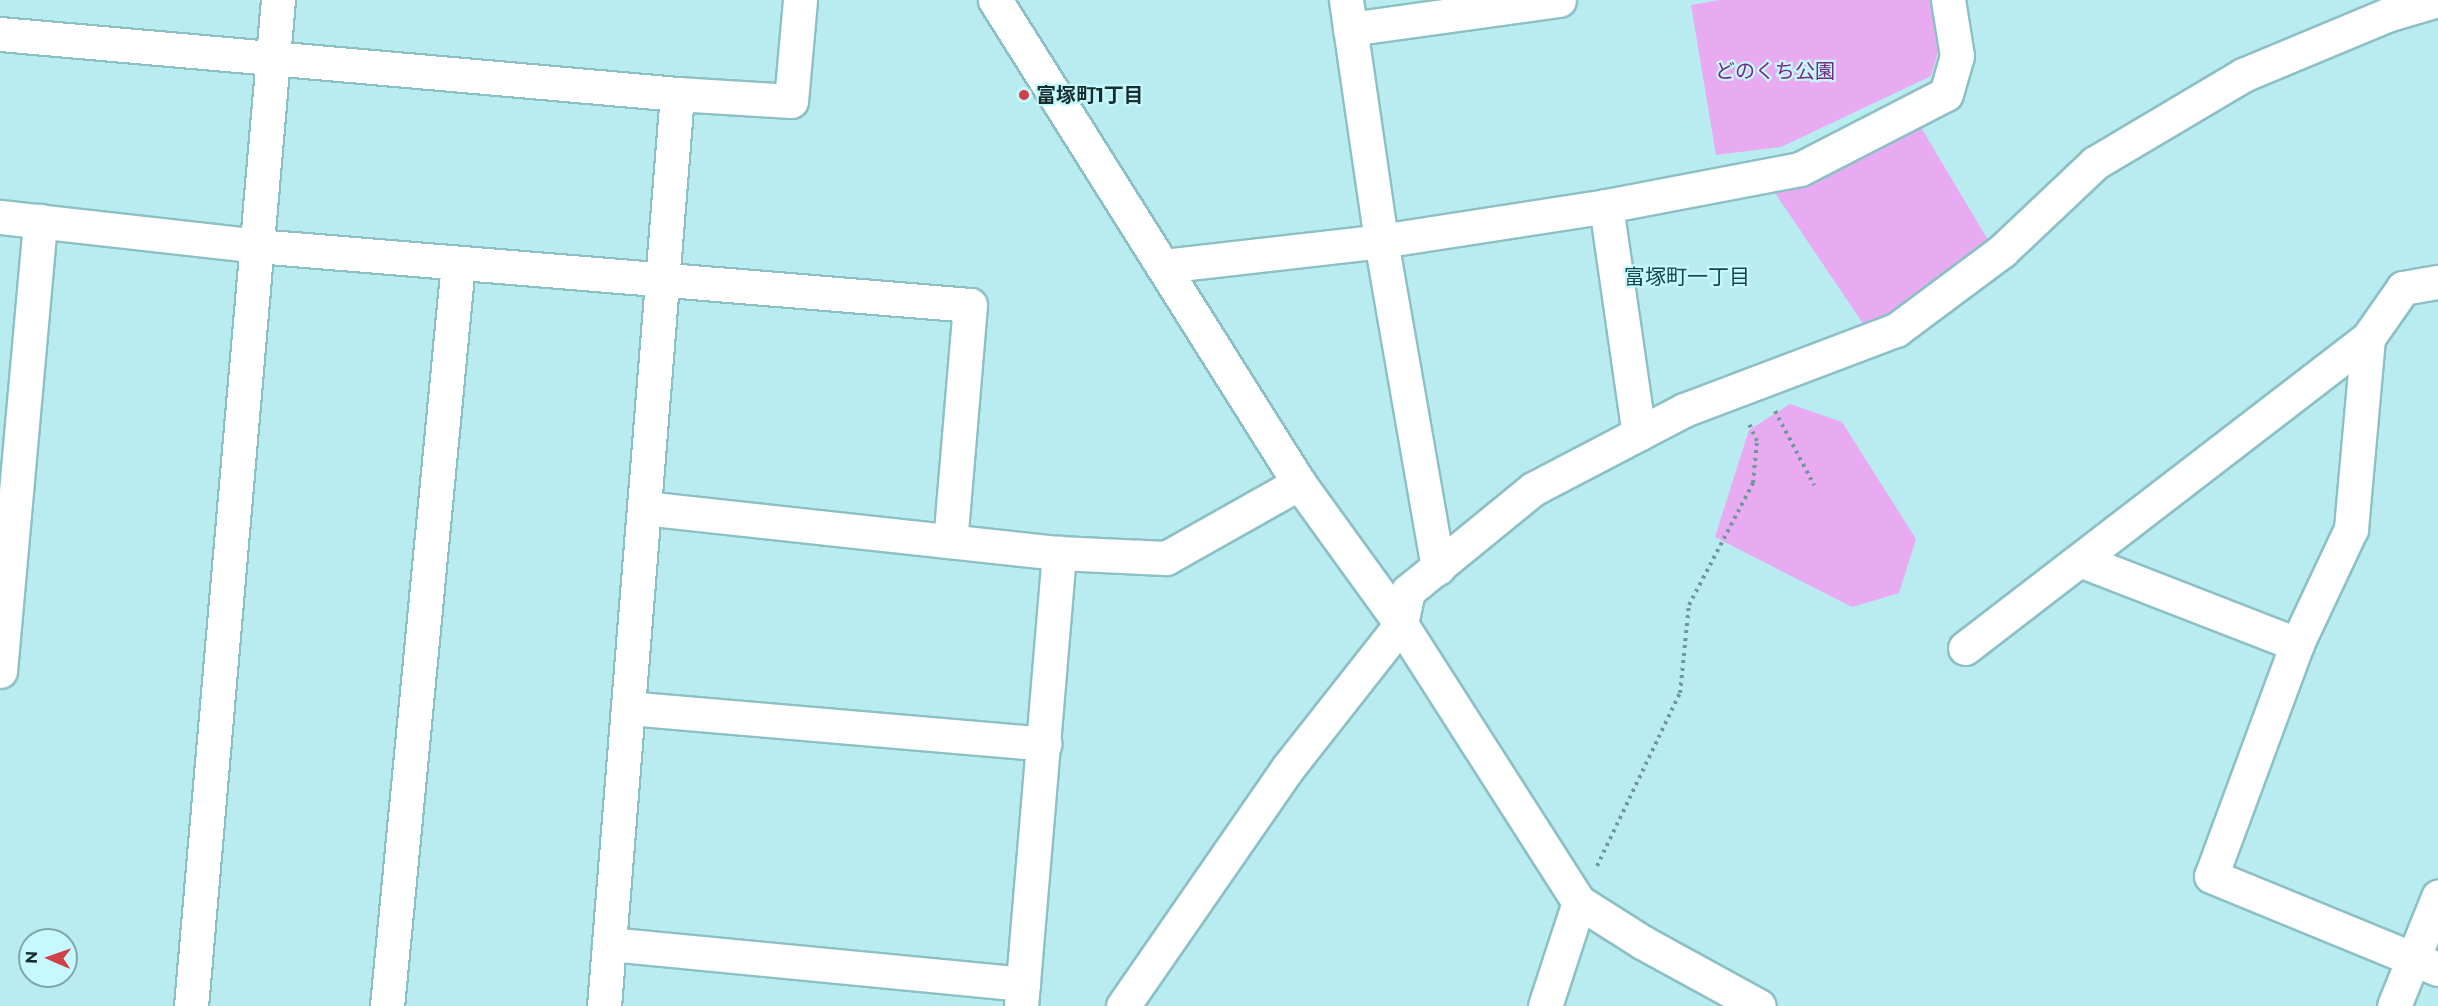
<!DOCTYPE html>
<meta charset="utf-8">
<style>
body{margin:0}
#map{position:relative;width:2438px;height:1006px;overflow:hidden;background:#b8ecf0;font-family:Montserrat,"Noto Sans JP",sans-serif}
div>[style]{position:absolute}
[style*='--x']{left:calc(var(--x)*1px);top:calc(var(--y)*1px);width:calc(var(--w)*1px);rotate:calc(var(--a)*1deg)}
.green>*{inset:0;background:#e8abf1}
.path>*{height:4px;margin-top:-2px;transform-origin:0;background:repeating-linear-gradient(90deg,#71979a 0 3px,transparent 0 7.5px)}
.roads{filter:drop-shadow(2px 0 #8dc0c4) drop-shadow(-2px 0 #8dc0c4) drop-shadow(0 2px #8dc0c4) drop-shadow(0 -2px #8dc0c4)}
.minor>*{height:33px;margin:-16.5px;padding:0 16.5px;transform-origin:16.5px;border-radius:16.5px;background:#fff}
.dots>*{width:16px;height:16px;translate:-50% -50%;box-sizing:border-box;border:3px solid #c5f9fd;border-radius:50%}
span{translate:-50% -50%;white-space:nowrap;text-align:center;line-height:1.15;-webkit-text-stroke:4.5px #c5f9fd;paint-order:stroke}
.park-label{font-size:20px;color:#782585}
.poi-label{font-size:20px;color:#182d2e;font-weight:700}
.left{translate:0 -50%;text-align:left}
.neighbourhood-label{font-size:21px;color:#14474b}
.north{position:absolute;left:18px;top:928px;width:60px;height:60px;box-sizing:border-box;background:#c5f9fd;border:2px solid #80a7aa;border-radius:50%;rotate:272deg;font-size:16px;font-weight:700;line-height:24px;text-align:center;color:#182d2e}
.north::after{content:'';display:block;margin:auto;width:21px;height:27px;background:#d04047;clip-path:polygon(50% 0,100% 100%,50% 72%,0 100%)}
</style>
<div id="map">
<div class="green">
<i style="clip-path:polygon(1720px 0,1930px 0,1938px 52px,1931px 76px,1781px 147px,1716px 155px,1691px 5px)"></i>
<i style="clip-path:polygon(1919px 124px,1988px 240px,1921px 297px,1864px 325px,1775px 193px,1803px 188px)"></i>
<i style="clip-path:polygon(1790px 404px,1842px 422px,1916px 539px,1899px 593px,1852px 607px,1715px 537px,1749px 430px)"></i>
</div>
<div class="path">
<i style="--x:1775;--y:411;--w:84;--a:62.2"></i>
<i style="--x:1597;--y:866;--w:192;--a:-64.4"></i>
<i style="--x:1680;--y:693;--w:88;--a:-84.2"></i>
<i style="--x:1689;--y:605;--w:138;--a:-62.3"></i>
<i style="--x:1753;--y:483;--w:42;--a:-84.6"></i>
<i style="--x:1757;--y:441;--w:21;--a:-115"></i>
</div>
<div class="roads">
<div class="minor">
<i style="--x:995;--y:0;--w:571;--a:57.81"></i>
<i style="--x:1299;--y:483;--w:174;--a:54.1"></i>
<i style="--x:1401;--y:624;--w:330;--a:57.4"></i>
<i style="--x:1579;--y:902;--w:75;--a:32.4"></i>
<i style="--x:1642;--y:942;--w:133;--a:28.7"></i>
<i style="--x:1346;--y:0;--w:244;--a:81.7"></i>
<i style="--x:1381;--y:241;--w:332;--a:80.1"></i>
<i style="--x:1350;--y:29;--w:211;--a:-7.9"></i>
<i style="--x:0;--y:34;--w:680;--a:5.06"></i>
<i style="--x:677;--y:94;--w:114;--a:3.5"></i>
<i style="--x:791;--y:101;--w:101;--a:-84.9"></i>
<i style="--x:1606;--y:206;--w:230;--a:81.8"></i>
<i style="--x:0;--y:217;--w:259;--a:6.4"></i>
<i style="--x:257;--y:246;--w:715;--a:4.73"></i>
<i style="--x:970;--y:305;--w:237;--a:94.8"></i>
<i style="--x:1163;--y:266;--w:219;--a:-6.5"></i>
<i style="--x:1381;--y:241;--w:228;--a:-8.8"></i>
<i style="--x:1606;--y:206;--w:197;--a:-10.8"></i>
<i style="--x:1800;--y:169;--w:164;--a:-27.2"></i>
<i style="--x:1946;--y:94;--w:40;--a:-74"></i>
<i style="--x:1957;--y:56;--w:57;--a:-99.1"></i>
<i style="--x:2368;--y:338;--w:192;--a:95.1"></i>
<i style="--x:2351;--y:529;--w:127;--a:115.2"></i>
<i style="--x:2297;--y:644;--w:247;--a:110.3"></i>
<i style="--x:2211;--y:876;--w:245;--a:22.3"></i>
<i style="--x:644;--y:508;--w:417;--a:6.2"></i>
<i style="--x:1059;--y:553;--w:107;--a:2.7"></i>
<i style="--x:1166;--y:558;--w:153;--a:-29.4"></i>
<i style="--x:2080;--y:560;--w:233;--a:21.2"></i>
<i style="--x:1965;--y:648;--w:508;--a:-37.57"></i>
<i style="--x:2368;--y:338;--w:61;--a:-55"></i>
<i style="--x:2403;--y:288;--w:36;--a:-10"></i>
<i style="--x:0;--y:671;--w:452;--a:-84.9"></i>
<i style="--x:628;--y:708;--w:418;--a:4.9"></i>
<i style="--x:609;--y:944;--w:416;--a:5.5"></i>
<i style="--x:191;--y:1006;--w:1010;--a:-85.06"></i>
<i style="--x:387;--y:1006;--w:746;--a:-84.54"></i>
<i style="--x:604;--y:1006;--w:915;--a:-85.42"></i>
<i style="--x:1021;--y:1006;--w:455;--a:-85.2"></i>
<i style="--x:1123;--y:1006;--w:288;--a:-55.3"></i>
<i style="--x:1287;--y:769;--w:184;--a:-51.8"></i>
<i style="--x:1401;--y:624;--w:34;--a:-78"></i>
<i style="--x:1408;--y:591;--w:161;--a:-39.2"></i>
<i style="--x:1533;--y:489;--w:170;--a:-27.6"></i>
<i style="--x:1684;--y:410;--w:227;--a:-20.7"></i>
<i style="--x:1896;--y:330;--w:132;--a:-36.7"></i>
<i style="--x:2002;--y:251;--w:128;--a:-43.4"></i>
<i style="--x:2095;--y:163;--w:172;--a:-30.7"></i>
<i style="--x:2243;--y:75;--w:156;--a:-22.6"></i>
<i style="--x:2387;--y:15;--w:53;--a:-16.4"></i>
<i style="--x:1545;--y:1006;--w:109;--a:-71.9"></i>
<i style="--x:2394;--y:1006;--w:118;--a:-68"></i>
</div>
</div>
<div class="dots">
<i style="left:1024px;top:95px;background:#d04047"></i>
</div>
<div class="park-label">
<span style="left:1775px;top:71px">どのくち公園</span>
</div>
<div class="poi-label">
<span class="left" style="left:1036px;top:95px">富塚町1丁目</span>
</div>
<div class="neighbourhood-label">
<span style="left:1687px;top:277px">富塚町一丁目</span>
</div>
<div class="north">N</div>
</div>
